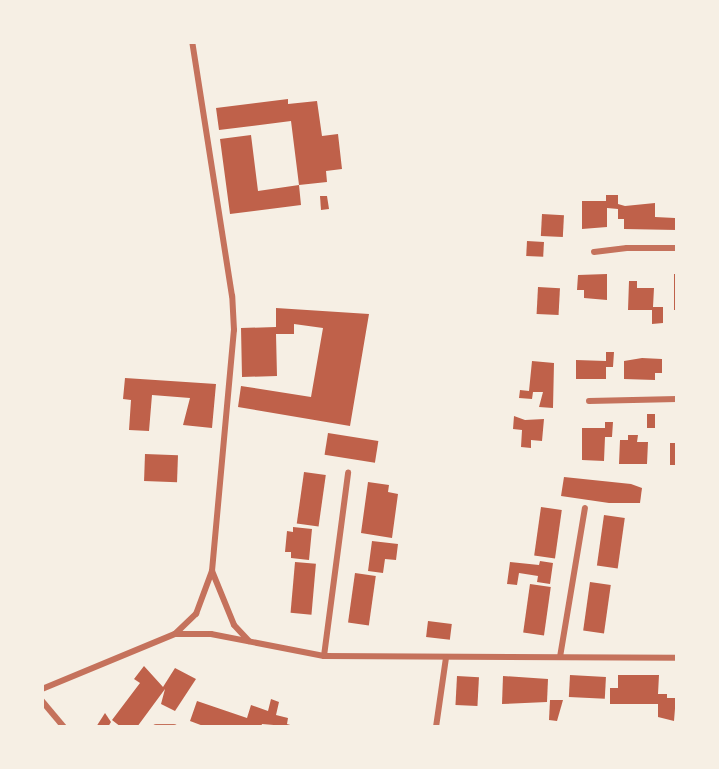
<!DOCTYPE html>
<style>
body{margin:0}
#map{position:relative;width:719px;height:769px;overflow:hidden;background:#f6efe4;font-family:"Open Sans",sans-serif}
div>[style]{position:absolute}
[style*='--x']{left:calc(var(--x)*1px);top:calc(var(--y)*1px);width:calc(var(--w)*1px);rotate:calc(var(--a)*1deg)}
.building>*{inset:0;background:#bf614a;transform-origin:0 0}
.minor>*{height:6px;margin:-3px;padding:0 3px;transform-origin:3px;border-radius:3px;background:#c5725c}
span{translate:-50% -50%;white-space:nowrap;text-align:center;line-height:1.15;-webkit-text-stroke:6px #f6efe4;paint-order:stroke}
.frame{position:absolute;inset:0;border:44px solid #f6efe4;pointer-events:none}
</style>
<div id="map">
<div class="building">
<i style="clip-path:polygon(288px 99px,288px 104px,317px 101px,322px 136px,338px 134px,342px 169px,326px 171px,327px 182px,299px 185px,291px 121px,219px 130px,216px 108px)"></i>
<i style="clip-path:polygon(251px 135px,258px 191px,299px 185px,301px 205px,230px 214px,220px 139px)"></i>
<i style="clip-path:polygon(606px 195px,618px 195px,618px 204px,625px 206px,655px 203px,655px 217px,675px 218px,677px 212px,677px 230px,624px 229px,624px 219px,618px 219px,618px 209px,607px 208px,607px 227px,582px 229px,582px 201px,606px 201px)"></i>
<i style="clip-path:polygon(320px 196px,327px 196px,329px 209px,321px 210px)"></i>
<i style="left:542px;top:214px;width:22px;height:22px;rotate:3deg"></i>
<i style="left:527px;top:241px;width:17px;height:15px;rotate:3deg"></i>
<i style="clip-path:polygon(607px 274px,607px 300px,584px 298px,584px 290px,577px 290px,578px 275px)"></i>
<i style="left:674px;top:274px;width:3px;height:36px"></i>
<i style="clip-path:polygon(629px 281px,637px 281px,637px 288px,654px 288px,653px 307px,663px 307px,663px 323px,652px 324px,652px 310px,628px 310px)"></i>
<i style="left:538px;top:287px;width:22px;height:27px;rotate:3deg"></i>
<i style="clip-path:polygon(276px 308px,369px 314px,350px 426px,238px 407px,241px 386px,311px 397px,323px 328px,294px 324px,294px 334px,276px 334px,277px 376px,242px 377px,241px 328px,276px 327px)"></i>
<i style="clip-path:polygon(606px 352px,614px 352px,613px 367px,606px 367px,606px 379px,576px 379px,576px 360px,606px 361px)"></i>
<i style="clip-path:polygon(642px 358px,662px 359px,662px 373px,655px 373px,655px 380px,624px 379px,624px 361px)"></i>
<i style="clip-path:polygon(532px 361px,554px 363px,553px 408px,539px 407px,543px 392px,533px 392px,532px 399px,519px 398px,520px 390px,529px 391px)"></i>
<i style="clip-path:polygon(125px 378px,216px 384px,212px 428px,183px 425px,190px 398px,152px 395px,149px 431px,129px 430px,131px 400px,123px 399px)"></i>
<i style="left:647px;top:414px;width:8px;height:14px"></i>
<i style="clip-path:polygon(514px 416px,525px 420px,544px 419px,542px 441px,531px 440px,531px 448px,521px 447px,522px 430px,513px 429px)"></i>
<i style="clip-path:polygon(605px 422px,613px 422px,612px 437px,605px 437px,604px 461px,582px 460px,582px 428px,605px 428px)"></i>
<i style="left:328px;top:433px;width:51px;height:22px;rotate:9deg"></i>
<i style="clip-path:polygon(628px 435px,638px 435px,637px 442px,648px 442px,647px 464px,619px 464px,620px 440px,628px 440px)"></i>
<i style="left:670px;top:443px;width:7px;height:22px"></i>
<i style="left:145px;top:454px;width:33px;height:27px;rotate:2deg"></i>
<i style="left:304px;top:472px;width:22px;height:52px;rotate:8deg"></i>
<i style="clip-path:polygon(564px 477px,631px 484px,642px 488px,640px 503px,609px 503px,561px 496px)"></i>
<i style="clip-path:polygon(368px 482px,389px 485px,388px 492px,398px 494px,392px 538px,361px 533px)"></i>
<i style="left:541px;top:507px;width:21px;height:49px;rotate:8deg"></i>
<i style="left:604px;top:515px;width:21px;height:51px;rotate:8deg"></i>
<i style="clip-path:polygon(293px 527px,312px 529px,309px 560px,291px 558px,291px 552px,285px 552px,287px 531px,293px 532px)"></i>
<i style="clip-path:polygon(372px 541px,398px 544px,396px 560px,385px 559px,383px 573px,368px 571px)"></i>
<i style="clip-path:polygon(540px 561px,553px 563px,550px 584px,537px 582px,538px 576px,519px 573px,517px 585px,507px 584px,510px 562px,539px 565px)"></i>
<i style="left:295px;top:562px;width:21px;height:51px;rotate:5deg"></i>
<i style="left:355px;top:573px;width:21px;height:50px;rotate:8deg"></i>
<i style="left:590px;top:582px;width:21px;height:49px;rotate:8deg"></i>
<i style="left:530px;top:584px;width:21px;height:49px;rotate:8deg"></i>
<i style="left:428px;top:621px;width:24px;height:16px;rotate:7deg"></i>
<i style="clip-path:polygon(144px 666px,163px 687px,175px 668px,196px 679px,175px 711px,161px 704px,165px 689px,137px 727px,121px 727px,112px 720px,140px 683px,134px 679px)"></i>
<i style="left:570px;top:675px;width:36px;height:22px;rotate:3deg"></i>
<i style="clip-path:polygon(618px 675px,659px 675px,658px 694px,667px 694px,667px 698px,675px 698px,677px 684px,674px 721px,658px 717px,658px 704px,610px 704px,610px 688px,618px 688px)"></i>
<i style="left:457px;top:676px;width:22px;height:29px;rotate:3deg"></i>
<i style="clip-path:polygon(503px 676px,548px 679px,547px 702px,502px 704px)"></i>
<i style="clip-path:polygon(271px 699px,279px 702px,276px 715px,288px 718px,287px 724px,297px 727px,262px 724px,261px 727px,206px 727px,190px 721px,197px 701px,247px 718px,251px 705px,268px 711px)"></i>
<i style="clip-path:polygon(550px 700px,563px 700px,557px 721px,549px 720px)"></i>
<i style="clip-path:polygon(105px 713px,111px 722px,108px 727px,96px 727px)"></i>
</div>
<div class="minor">
<i style="--x:594;--y:252;--w:33;--a:-7"></i>
<i style="--x:627;--y:248;--w:50;--a:0"></i>
<i style="--x:589;--y:401;--w:88;--a:-1.3"></i>
<i style="--x:212;--y:571;--w:58;--a:67.8"></i>
<i style="--x:234;--y:625;--w:22;--a:47"></i>
<i style="--x:176;--y:633;--w:28;--a:-44"></i>
<i style="--x:196;--y:614;--w:46;--a:-69.6"></i>
<i style="--x:212;--y:571;--w:242;--a:-84.8"></i>
<i style="--x:234;--y:330;--w:34;--a:-93"></i>
<i style="--x:232;--y:296;--w:257;--a:-98.9"></i>
<i style="--x:324;--y:656;--w:185;--a:-82.5"></i>
<i style="--x:560;--y:657;--w:151;--a:-80.5"></i>
<i style="--x:42;--y:689;--w:144;--a:-22.5"></i>
<i style="--x:175;--y:634;--w:36;--a:0"></i>
<i style="--x:211;--y:634;--w:115;--a:11"></i>
<i style="--x:324;--y:656;--w:353;--a:0.3"></i>
<i style="--x:42;--y:701;--w:34;--a:50"></i>
<i style="--x:156;--y:727;--w:18;--a:0"></i>
<i style="--x:436;--y:727;--w:70;--a:-81.8"></i>
</div>
<div class="frame"></div>
</div>
